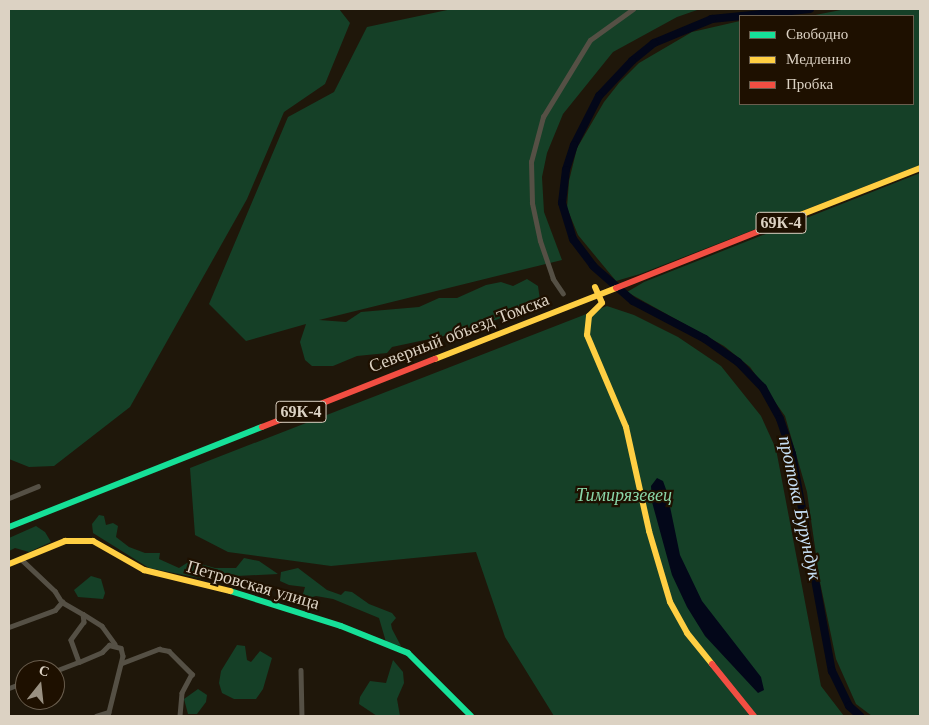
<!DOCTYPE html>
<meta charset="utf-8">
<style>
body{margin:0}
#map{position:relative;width:929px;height:725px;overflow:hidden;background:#1f170a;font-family:"Times New Roman",serif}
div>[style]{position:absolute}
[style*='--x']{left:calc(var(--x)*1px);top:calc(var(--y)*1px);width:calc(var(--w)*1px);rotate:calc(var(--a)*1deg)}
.green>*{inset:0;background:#154027}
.water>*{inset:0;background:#030719}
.river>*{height:8px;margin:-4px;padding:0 4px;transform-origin:4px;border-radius:4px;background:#030719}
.street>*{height:4.5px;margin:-2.25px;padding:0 2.25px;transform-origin:2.25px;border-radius:2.25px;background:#555045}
.fast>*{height:6px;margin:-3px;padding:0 3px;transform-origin:3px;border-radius:3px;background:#16e098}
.slow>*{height:6px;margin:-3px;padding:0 3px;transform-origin:3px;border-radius:3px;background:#ffcf43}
.jam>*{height:6px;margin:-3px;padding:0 3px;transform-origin:3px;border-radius:3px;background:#f24e42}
span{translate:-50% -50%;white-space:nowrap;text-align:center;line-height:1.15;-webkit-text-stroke:4.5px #1e1000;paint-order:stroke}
.shield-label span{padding:1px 4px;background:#1e1000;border:1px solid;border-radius:4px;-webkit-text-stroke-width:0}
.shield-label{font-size:16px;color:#dcd2c3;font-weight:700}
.street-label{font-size:18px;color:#dcd2c3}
.park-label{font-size:18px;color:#89d6a8;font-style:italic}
.water-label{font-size:19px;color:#c7e0f6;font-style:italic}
.frame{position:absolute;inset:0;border:10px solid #dcd2c3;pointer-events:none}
.legend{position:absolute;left:739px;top:15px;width:175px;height:90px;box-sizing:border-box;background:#1e1000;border:1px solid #6a5e4e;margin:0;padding:6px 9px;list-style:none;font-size:15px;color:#dcd2c3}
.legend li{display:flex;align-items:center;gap:10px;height:25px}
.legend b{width:25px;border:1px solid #6a5e4e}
.north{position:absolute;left:15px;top:660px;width:50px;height:50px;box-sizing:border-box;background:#1e1000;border:1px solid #6a5e4e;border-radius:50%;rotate:16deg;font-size:14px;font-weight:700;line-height:20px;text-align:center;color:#dcd2c3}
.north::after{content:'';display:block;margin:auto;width:18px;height:22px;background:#9a9182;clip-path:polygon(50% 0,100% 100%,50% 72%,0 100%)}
</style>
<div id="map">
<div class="green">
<i style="clip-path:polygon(9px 9px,339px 9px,350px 23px,325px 84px,284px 112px,247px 199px,130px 407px,54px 466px,29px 467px,9px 459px)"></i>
<i style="clip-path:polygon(452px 9px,700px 9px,677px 17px,613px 52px,563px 114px,547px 153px,542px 177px,544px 212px,562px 260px,319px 320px,346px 322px,361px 312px,419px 307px,439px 298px,457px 298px,486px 285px,501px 282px,513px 286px,527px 279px,538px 286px,540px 300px,537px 304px,467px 331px,392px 347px,387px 353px,357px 356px,333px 366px,312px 366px,305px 360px,300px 342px,306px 324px,246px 341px,209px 304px,288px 117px,334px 92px,367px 27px)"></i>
<i style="clip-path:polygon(846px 9px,920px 9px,920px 165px,640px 274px,616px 281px,578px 235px,567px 208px,569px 181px,577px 148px,604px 102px,619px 83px,639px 63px,692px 32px,740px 21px,740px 104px,913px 104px,913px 16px,810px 16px)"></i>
<i style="clip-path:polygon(920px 173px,920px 716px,872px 716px,856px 704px,836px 659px,820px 582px,807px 492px,785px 416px,750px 367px,724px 346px,627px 292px,644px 282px)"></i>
<i style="clip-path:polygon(607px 306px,634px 315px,678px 337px,721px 366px,761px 416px,776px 449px,821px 686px,844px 716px,554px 716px,505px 637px,476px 552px,331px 566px,228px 552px,195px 535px,190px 468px)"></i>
<i style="clip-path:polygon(99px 515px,104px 516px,106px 525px,113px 523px,118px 526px,116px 537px,129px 547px,145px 553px,160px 553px,159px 559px,179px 568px,190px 561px,215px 568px,236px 568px,244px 558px,259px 561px,278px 574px,199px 578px,149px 568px,93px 533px,92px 524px)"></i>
<i style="clip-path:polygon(36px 526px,45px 532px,51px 542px,29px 552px,15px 548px,9px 551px,9px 538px)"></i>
<i style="clip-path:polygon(298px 568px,327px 590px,341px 595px,345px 591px,352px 592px,369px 604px,392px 613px,396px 618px,391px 624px,392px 629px,401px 646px,386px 642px,379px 618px,333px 599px,316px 596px,305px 599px,303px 594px,305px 587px,289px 585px,280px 581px,281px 572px)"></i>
<i style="clip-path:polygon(91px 576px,101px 579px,105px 593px,103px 599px,78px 597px,74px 590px)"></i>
<i style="clip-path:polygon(237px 645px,245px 646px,247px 660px,251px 662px,260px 651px,272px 658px,263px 689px,256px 699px,234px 699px,222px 693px,219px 683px,221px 671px)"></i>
<i style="clip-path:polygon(393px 660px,403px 672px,404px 683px,397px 699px,400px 716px,377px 716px,359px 704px,360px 697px,370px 681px,386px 683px)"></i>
<i style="clip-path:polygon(198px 689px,207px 695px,206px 702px,197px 714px,188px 714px,184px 699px)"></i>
</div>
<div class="water">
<i style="clip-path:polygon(657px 478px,663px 481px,667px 492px,680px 555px,702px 601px,761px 677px,764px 690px,758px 693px,705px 636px,687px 607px,672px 575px,652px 502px,651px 486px)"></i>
</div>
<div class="river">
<i style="--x:810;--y:9;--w:99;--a:174.2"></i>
<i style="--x:712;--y:19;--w:63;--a:157.5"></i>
<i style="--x:654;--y:43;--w:28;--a:141"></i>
<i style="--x:632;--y:61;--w:48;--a:133.3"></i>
<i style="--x:599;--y:96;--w:55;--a:117"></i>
<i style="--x:574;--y:145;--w:26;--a:108"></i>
<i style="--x:566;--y:170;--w:33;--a:97"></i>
<i style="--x:562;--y:203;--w:38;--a:73"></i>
<i style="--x:573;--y:239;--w:34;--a:53"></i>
<i style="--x:593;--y:266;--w:53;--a:41.2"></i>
<i style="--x:633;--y:301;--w:81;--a:27.8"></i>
<i style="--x:705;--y:339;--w:40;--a:34.9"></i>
<i style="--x:738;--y:362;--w:36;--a:46"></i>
<i style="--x:763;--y:388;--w:35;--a:61"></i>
<i style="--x:780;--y:419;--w:37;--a:71"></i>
<i style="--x:792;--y:454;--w:221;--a:79.6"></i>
<i style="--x:832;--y:671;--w:39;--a:64"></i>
<i style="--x:849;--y:706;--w:15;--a:42"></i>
</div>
<div class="street">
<i style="--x:563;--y:294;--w:18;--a:-124"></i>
<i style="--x:553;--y:279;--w:40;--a:-108.9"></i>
<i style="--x:540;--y:241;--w:39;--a:-102"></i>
<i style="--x:532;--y:203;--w:41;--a:-91.4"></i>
<i style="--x:531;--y:162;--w:47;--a:-75.1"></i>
<i style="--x:543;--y:117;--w:90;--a:-58.6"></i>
<i style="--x:590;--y:40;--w:53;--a:-35.8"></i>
<i style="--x:9;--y:498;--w:31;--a:-22"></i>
<i style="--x:21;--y:559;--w:47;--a:43.3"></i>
<i style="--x:55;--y:591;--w:13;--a:58"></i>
<i style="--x:62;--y:602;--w:24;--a:30"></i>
<i style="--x:83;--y:614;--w:8;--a:83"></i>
<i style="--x:84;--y:622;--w:22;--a:126"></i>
<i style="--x:71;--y:640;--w:23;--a:70"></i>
<i style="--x:79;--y:662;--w:25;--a:-23"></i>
<i style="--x:102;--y:652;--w:10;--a:-45"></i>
<i style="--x:109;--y:645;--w:12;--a:14"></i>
<i style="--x:121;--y:648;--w:8;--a:76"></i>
<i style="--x:123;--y:656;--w:62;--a:104"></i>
<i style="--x:83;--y:614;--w:22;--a:32"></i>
<i style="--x:102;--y:626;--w:22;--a:54"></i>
<i style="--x:9;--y:627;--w:49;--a:-20.3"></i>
<i style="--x:55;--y:610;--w:11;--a:-49"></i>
<i style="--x:122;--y:663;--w:40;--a:-21"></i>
<i style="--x:159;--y:649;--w:10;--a:11"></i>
<i style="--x:169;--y:651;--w:33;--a:45"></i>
<i style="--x:192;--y:674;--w:21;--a:118"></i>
<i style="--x:182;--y:693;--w:23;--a:95"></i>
<i style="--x:301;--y:670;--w:46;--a:88.8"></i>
<i style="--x:55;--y:671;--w:26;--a:-21"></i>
<i style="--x:9;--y:688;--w:17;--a:-21"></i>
<i style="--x:96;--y:716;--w:13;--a:-18"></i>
</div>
<div class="fast">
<i style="--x:9;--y:527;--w:272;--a:-21.6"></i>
<i style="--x:230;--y:591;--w:116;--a:17.5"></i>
<i style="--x:341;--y:626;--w:72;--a:21.9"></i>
<i style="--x:408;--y:653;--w:89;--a:45"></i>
</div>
<div class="slow">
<i style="--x:762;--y:230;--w:170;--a:-21.4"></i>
<i style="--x:595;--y:287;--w:17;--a:66"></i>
<i style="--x:602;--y:303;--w:18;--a:135"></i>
<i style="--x:589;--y:316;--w:19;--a:96"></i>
<i style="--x:587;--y:335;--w:100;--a:67"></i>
<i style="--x:626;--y:427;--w:107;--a:77.5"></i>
<i style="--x:649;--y:531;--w:74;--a:73.5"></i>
<i style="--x:670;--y:602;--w:35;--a:61"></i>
<i style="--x:687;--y:633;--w:40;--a:51"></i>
<i style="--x:435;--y:359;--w:194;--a:-21.4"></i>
<i style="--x:9;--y:564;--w:61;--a:-22.3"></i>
<i style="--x:65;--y:541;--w:28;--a:0"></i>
<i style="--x:93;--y:541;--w:59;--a:29.6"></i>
<i style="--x:144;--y:570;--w:89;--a:13.7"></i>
</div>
<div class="jam">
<i style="--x:616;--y:288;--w:157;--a:-21.7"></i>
<i style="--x:262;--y:427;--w:186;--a:-21.5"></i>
<i style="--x:712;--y:664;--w:67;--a:51.1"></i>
</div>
<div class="shield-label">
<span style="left:781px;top:223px">69К-4</span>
<span style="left:301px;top:412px">69К-4</span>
</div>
<div class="street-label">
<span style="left:459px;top:333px;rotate:-21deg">Северный объезд Томска</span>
<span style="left:253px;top:585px;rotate:16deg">Петровская улица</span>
</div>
<div class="park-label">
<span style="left:624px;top:495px">Тимирязевец</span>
</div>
<div class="water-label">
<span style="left:800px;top:508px;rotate:78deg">протока Бурундук</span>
</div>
<div class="frame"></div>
<ul class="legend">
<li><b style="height:6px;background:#16e098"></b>Свободно</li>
<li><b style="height:6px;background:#ffcf43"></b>Медленно</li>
<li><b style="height:6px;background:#f24e42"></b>Пробка</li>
</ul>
<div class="north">С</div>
</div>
